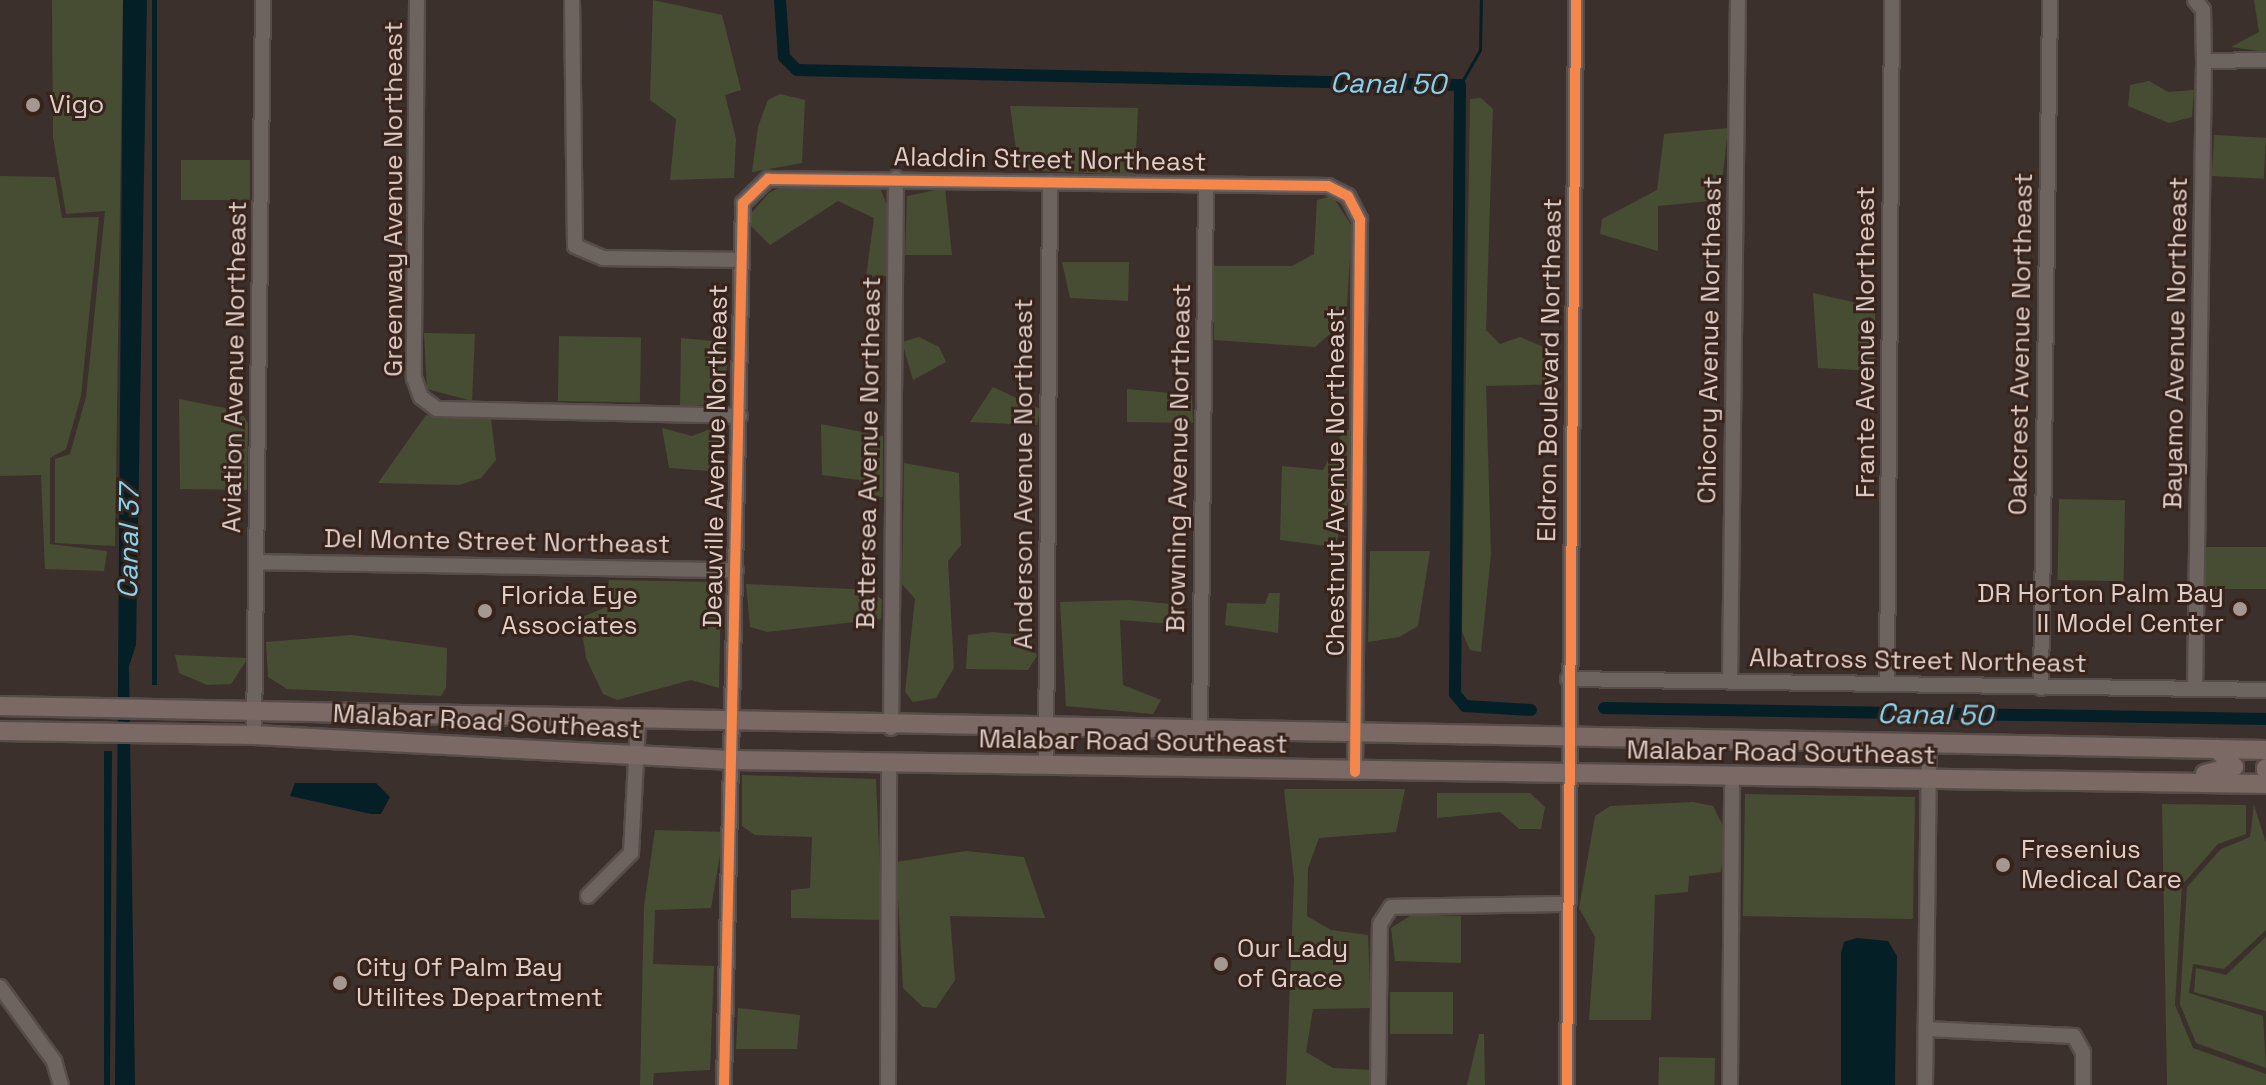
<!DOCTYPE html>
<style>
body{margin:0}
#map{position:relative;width:2266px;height:1085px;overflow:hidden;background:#3c302c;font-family:"Space Grotesk",sans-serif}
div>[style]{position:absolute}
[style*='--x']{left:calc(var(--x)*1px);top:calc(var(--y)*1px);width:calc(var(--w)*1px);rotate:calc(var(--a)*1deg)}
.green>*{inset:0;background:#474d33;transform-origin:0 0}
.water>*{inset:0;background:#051f27;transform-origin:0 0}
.stream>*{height:3px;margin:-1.5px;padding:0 1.5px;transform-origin:1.5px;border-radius:1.5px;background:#051f27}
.canal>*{height:12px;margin:-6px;padding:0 6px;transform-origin:6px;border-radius:6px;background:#051f27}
.roads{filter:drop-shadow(2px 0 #574c49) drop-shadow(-2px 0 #574c49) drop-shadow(0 2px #574c49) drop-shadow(0 -2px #574c49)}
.minor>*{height:14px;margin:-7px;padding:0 7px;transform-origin:7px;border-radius:7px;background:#6d6460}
.major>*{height:18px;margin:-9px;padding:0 9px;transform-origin:9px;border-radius:9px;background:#7a6964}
.cycleway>*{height:10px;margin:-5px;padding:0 5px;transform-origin:5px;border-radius:5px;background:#f5874c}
.dots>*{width:22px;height:22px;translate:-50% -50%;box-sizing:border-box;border:4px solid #38231b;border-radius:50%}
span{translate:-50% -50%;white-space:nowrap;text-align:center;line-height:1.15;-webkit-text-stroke:6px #38231b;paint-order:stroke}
.poi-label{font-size:26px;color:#ddcec9}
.left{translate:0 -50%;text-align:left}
.right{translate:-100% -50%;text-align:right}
.street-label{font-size:26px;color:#ddcec9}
.water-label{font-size:28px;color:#7fd6f9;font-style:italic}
</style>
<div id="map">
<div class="green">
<i style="clip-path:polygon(52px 0,123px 0,115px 546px,55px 543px,55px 459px,70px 454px,86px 397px,105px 211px,66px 214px,53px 137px)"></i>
<i style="clip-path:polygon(653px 0,722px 15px,741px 90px,725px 95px,736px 139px,734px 178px,670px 180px,676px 119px,650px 100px)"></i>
<i style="clip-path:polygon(2254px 0,2266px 0,2266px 52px,2231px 47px,2259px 32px)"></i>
<i style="clip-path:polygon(2149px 81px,2168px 92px,2194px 90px,2192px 117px,2169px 123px,2128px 106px,2130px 85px)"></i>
<i style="clip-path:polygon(780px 94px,805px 100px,802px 163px,752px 172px,758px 127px,768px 100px)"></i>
<i style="clip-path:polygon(1481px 98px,1493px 109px,1486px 330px,1500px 344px,1520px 337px,1551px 350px,1559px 384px,1486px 386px,1491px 554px,1481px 652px,1470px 650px,1462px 632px,1470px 99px)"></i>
<i style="clip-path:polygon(1010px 106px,1138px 108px,1135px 175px,1019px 170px)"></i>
<i style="clip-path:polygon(1728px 128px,1720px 200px,1658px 206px,1658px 251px,1600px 234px,1602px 219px,1657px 190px,1664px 134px)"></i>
<i style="left:2214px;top:135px;width:52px;height:41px;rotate:3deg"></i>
<i style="left:181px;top:160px;width:69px;height:40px"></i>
<i style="clip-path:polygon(0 176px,55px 177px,62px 218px,99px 217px,81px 396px,66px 449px,50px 458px,50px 544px,107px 551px,104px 571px,45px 569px,41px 475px,0 476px)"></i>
<i style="clip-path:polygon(790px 182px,881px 190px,890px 213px,889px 276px,866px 277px,874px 218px,838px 201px,770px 245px,745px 220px,769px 193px)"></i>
<i style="clip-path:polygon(945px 188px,952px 255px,905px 255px,907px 196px)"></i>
<i style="clip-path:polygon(1332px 196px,1352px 226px,1346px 320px,1315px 347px,1214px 340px,1213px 266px,1292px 266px,1314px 254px,1317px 200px)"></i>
<i style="clip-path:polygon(1062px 262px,1129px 262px,1128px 301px,1070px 298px)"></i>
<i style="clip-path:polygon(1813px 293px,1875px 307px,1875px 371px,1818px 368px)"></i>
<i style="clip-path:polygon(424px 333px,475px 334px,472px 401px,427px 389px)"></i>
<i style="left:559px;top:336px;width:82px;height:65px;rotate:1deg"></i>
<i style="clip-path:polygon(919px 337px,939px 347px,946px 362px,913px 380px,902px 342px)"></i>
<i style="clip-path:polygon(681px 338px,722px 342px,728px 364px,715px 405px,680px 406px)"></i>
<i style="clip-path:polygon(993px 387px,1040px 409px,1037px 425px,970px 422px)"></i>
<i style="clip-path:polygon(1127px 389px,1192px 395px,1193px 423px,1127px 422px)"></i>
<i style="clip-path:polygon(179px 399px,240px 411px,248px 423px,247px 490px,180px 489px)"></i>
<i style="clip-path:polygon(426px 415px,491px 419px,496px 460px,481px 478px,459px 485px,378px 483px)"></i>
<i style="clip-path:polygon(821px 424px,883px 436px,883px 497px,871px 497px,859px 480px,822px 475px)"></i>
<i style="clip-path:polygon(662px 428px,692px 436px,713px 428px,724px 436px,716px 463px,709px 471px,669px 468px)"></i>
<i style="clip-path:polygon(1353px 429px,1348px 502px,1335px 547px,1280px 540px,1282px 466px,1323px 470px,1343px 431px)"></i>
<i style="clip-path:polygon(904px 463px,959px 473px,961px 545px,948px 561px,954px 668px,936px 698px,913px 702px,905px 692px,915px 599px,902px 584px)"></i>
<i style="left:2059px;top:499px;width:66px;height:81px;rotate:1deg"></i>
<i style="left:2205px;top:547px;width:61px;height:42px"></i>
<i style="clip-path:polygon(1370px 551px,1430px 551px,1418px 626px,1399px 637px,1368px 642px)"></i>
<i style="clip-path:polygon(609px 580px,714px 582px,721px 594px,719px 688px,691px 680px,617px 700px,603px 694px,586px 658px,580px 618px,604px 608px)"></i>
<i style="clip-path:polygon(746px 584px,872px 590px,882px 600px,881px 619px,767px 632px,750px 627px)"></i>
<i style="clip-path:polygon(1269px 593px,1280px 593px,1278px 633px,1225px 625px,1227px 603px,1265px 604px)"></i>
<i style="clip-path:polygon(1129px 600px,1181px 605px,1188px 625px,1120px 620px,1123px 685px,1161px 700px,1153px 714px,1066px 706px,1060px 602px)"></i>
<i style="clip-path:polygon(992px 632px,1028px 635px,1037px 656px,1028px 670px,966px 669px,968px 635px)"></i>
<i style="clip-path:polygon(352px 635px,447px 648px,446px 688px,441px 696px,287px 689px,268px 677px,266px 642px)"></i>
<i style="clip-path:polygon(175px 655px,248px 658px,231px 684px,207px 685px,179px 673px)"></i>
<i style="clip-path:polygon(742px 775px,876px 779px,882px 920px,791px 918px,791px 890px,810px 888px,812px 837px,755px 835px,742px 826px)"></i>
<i style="clip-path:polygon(1284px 789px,1405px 789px,1396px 832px,1319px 838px,1308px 868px,1307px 916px,1331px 930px,1368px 935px,1371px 1008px,1313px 1009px,1306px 1052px,1333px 1068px,1372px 1070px,1370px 1085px,1286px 1085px,1294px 879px)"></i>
<i style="clip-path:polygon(1437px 793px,1530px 793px,1545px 807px,1541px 829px,1519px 829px,1500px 812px,1437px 818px)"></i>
<i style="left:1915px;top:797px;width:122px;height:170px;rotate:91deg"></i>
<i style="clip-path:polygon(1693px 802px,1713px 806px,1726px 832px,1721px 872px,1689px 876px,1688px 892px,1655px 895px,1651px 1020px,1589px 1020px,1595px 937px,1579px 908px,1595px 816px,1610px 806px)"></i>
<i style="clip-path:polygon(2162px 804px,2246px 805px,2246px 834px,2218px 844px,2182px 885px,2175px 1005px,2193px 1048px,2266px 1074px,2266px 1085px,2167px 1085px)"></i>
<i style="clip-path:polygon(2254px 805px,2266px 843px,2266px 930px,2224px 969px,2193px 964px,2189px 993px,2263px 1016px,2266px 1068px,2196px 1043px,2180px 1004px,2187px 887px,2221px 849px,2250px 837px)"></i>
<i style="clip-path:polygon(655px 830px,724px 832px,711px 908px,655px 910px,653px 964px,714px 966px,710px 1070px,654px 1073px,653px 1085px,640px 1085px,644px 906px)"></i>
<i style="clip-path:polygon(966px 851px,1024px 857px,1045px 918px,950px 916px,955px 980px,936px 1008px,923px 1007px,903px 988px,896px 862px)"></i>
<i style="clip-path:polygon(1413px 914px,1461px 916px,1461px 963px,1395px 961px,1391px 928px)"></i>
<i style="clip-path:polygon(2266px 937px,2266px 1011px,2194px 992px,2196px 968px,2226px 975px)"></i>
<i style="left:1453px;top:992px;width:42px;height:63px;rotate:90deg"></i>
<i style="clip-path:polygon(738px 1008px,800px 1015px,797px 1049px,736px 1049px)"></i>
<i style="clip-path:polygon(1479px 1034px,1484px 1034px,1485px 1085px,1467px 1085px)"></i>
<i style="left:1659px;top:1057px;width:56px;height:28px;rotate:1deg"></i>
</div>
<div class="water">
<i style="clip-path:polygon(123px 0,147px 0,136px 645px,129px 666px,135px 1085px,115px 1085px)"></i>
<i style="left:152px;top:0;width:5px;height:685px"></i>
<i style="clip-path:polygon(104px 751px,112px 751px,110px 1085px,104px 1085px)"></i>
<i style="clip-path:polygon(295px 783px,376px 783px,390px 797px,381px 814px,371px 814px,290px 796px)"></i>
<i style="clip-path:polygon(1857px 938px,1888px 941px,1897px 956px,1895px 1085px,1841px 1085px,1841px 953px,1844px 942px)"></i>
</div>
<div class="stream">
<i style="--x:1460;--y:85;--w:40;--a:-60.3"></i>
<i style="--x:1480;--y:50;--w:50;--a:-88.9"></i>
</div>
<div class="canal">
<i style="--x:780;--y:0;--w:57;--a:86"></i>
<i style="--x:784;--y:57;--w:18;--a:45"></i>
<i style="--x:797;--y:70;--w:663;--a:1.3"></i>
<i style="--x:1460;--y:85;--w:609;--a:90.47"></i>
<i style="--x:1455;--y:694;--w:16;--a:50"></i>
<i style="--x:1465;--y:706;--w:66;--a:3.5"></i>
<i style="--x:1604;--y:708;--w:662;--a:0.95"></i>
</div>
<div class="roads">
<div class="minor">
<i style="--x:417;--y:0;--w:378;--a:90.5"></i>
<i style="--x:414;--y:378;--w:20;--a:70"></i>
<i style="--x:421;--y:397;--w:20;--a:37"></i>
<i style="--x:437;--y:409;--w:303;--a:1.3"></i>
<i style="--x:572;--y:0;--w:246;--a:89.3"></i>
<i style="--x:575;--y:246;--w:30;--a:23"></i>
<i style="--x:603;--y:258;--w:138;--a:0.8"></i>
<i style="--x:2195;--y:0;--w:13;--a:51"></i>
<i style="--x:2203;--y:10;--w:51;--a:88.9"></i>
<i style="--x:2204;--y:61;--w:628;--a:90.82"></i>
<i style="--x:2204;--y:61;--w:62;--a:-0.9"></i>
<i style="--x:257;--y:562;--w:479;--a:1"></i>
<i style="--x:1568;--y:679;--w:698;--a:0.9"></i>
<i style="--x:1730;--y:681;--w:681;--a:-89.33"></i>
<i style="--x:1887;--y:684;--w:684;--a:-89.58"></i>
<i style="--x:2041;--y:688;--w:688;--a:-89.25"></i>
<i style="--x:891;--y:728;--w:550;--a:-89.48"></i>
<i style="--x:1200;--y:731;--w:546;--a:-89.37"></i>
<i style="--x:254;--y:735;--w:735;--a:-89.3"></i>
<i style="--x:1046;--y:766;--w:584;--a:-89.61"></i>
<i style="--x:588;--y:896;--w:61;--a:-45"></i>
<i style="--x:631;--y:853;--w:131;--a:-86.9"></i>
<i style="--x:0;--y:987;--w:92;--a:53.9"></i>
<i style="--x:54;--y:1061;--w:25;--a:74"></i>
<i style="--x:1926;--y:1029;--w:148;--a:2.7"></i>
<i style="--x:2074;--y:1036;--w:18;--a:61"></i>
<i style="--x:2083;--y:1052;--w:33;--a:90"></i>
<i style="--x:724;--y:1085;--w:882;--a:-88.77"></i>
<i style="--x:743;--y:203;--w:35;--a:-44"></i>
<i style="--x:768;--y:179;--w:560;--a:0.72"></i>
<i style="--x:1328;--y:186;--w:22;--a:27"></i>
<i style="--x:1348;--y:196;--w:27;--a:63"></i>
<i style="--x:1360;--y:220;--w:552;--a:90.52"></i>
<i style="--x:888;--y:1085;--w:321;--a:-89.8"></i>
<i style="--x:1378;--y:1085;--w:161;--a:-89.3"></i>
<i style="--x:1380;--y:924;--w:20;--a:-57"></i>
<i style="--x:1391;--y:907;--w:177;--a:-1"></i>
<i style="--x:1567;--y:1085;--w:1085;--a:-89.52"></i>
<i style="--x:1730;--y:1085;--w:305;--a:-89.6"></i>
<i style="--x:1925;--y:1085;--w:340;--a:-89.3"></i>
</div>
<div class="major">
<i style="--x:0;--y:706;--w:2266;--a:1.11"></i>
<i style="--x:0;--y:731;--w:254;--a:0.9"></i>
<i style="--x:254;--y:735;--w:482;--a:3"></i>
<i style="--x:735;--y:760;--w:1531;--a:0.9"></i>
<i style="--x:2266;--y:768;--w:3;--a:90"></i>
<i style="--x:2205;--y:774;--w:30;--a:-14"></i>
<i style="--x:2234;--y:767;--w:25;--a:-133"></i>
</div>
</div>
<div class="cycleway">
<i style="--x:724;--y:1085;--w:882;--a:-88.77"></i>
<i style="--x:743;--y:203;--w:35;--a:-44"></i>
<i style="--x:768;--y:179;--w:560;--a:0.72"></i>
<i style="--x:1328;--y:186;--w:22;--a:27"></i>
<i style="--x:1348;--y:196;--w:27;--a:63"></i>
<i style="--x:1360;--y:220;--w:552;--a:90.52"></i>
<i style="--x:1567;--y:1085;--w:1085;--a:-89.52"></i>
</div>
<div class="dots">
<i style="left:33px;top:105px;background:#a59792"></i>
<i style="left:2240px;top:609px;background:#a59792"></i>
<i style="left:485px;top:611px;background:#a59792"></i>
<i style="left:2003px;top:865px;background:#a59792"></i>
<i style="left:1221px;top:964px;background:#a59792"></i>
<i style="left:340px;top:983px;background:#a59792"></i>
</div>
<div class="poi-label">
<span class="left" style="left:49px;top:105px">Vigo</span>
<span class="right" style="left:2224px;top:609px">DR Horton Palm Bay<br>II Model Center</span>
<span class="left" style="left:501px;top:611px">Florida Eye<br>Associates</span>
<span class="left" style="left:2021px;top:865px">Fresenius<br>Medical Care</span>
<span class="left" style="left:1237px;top:964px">Our Lady<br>of Grace</span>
<span class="left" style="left:356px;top:983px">City Of Palm Bay<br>Utilites Department</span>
</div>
<div class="street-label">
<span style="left:1050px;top:160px;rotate:1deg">Aladdin Street Northeast</span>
<span style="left:394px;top:199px;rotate:-90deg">Greenway Avenue Northeast</span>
<span style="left:1710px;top:340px;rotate:-89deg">Chicory Avenue Northeast</span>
<span style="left:1866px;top:342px;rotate:-90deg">Frante Avenue Northeast</span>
<span style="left:2176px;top:343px;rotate:-89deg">Bayamo Avenue Northeast</span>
<span style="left:2021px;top:344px;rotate:-89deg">Oakcrest Avenue Northeast</span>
<span style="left:235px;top:367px;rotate:-89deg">Aviation Avenue Northeast</span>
<span style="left:1550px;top:370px;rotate:-89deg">Eldron Boulevard Northeast</span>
<span style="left:869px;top:453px;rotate:-89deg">Battersea Avenue Northeast</span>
<span style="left:716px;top:456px;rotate:-89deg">Deauville Avenue Northeast</span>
<span style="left:1179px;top:458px;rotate:-89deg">Browning Avenue Northeast</span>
<span style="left:1024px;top:474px;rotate:-90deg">Anderson Avenue Northeast</span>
<span style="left:1336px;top:482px;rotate:-90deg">Chestnut Avenue Northeast</span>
<span style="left:497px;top:542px;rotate:1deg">Del Monte Street Northeast</span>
<span style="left:1918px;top:661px;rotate:1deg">Albatross Street Northeast</span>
<span style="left:487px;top:722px;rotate:3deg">Malabar Road Southeast</span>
<span style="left:1133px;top:742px;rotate:1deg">Malabar Road Southeast</span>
<span style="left:1781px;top:753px;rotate:1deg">Malabar Road Southeast</span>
</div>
<div class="water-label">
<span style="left:1388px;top:83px;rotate:1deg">Canal 50</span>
<span style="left:128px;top:542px;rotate:-89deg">Canal 37</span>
<span style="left:1935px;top:714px;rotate:1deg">Canal 50</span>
</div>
</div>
